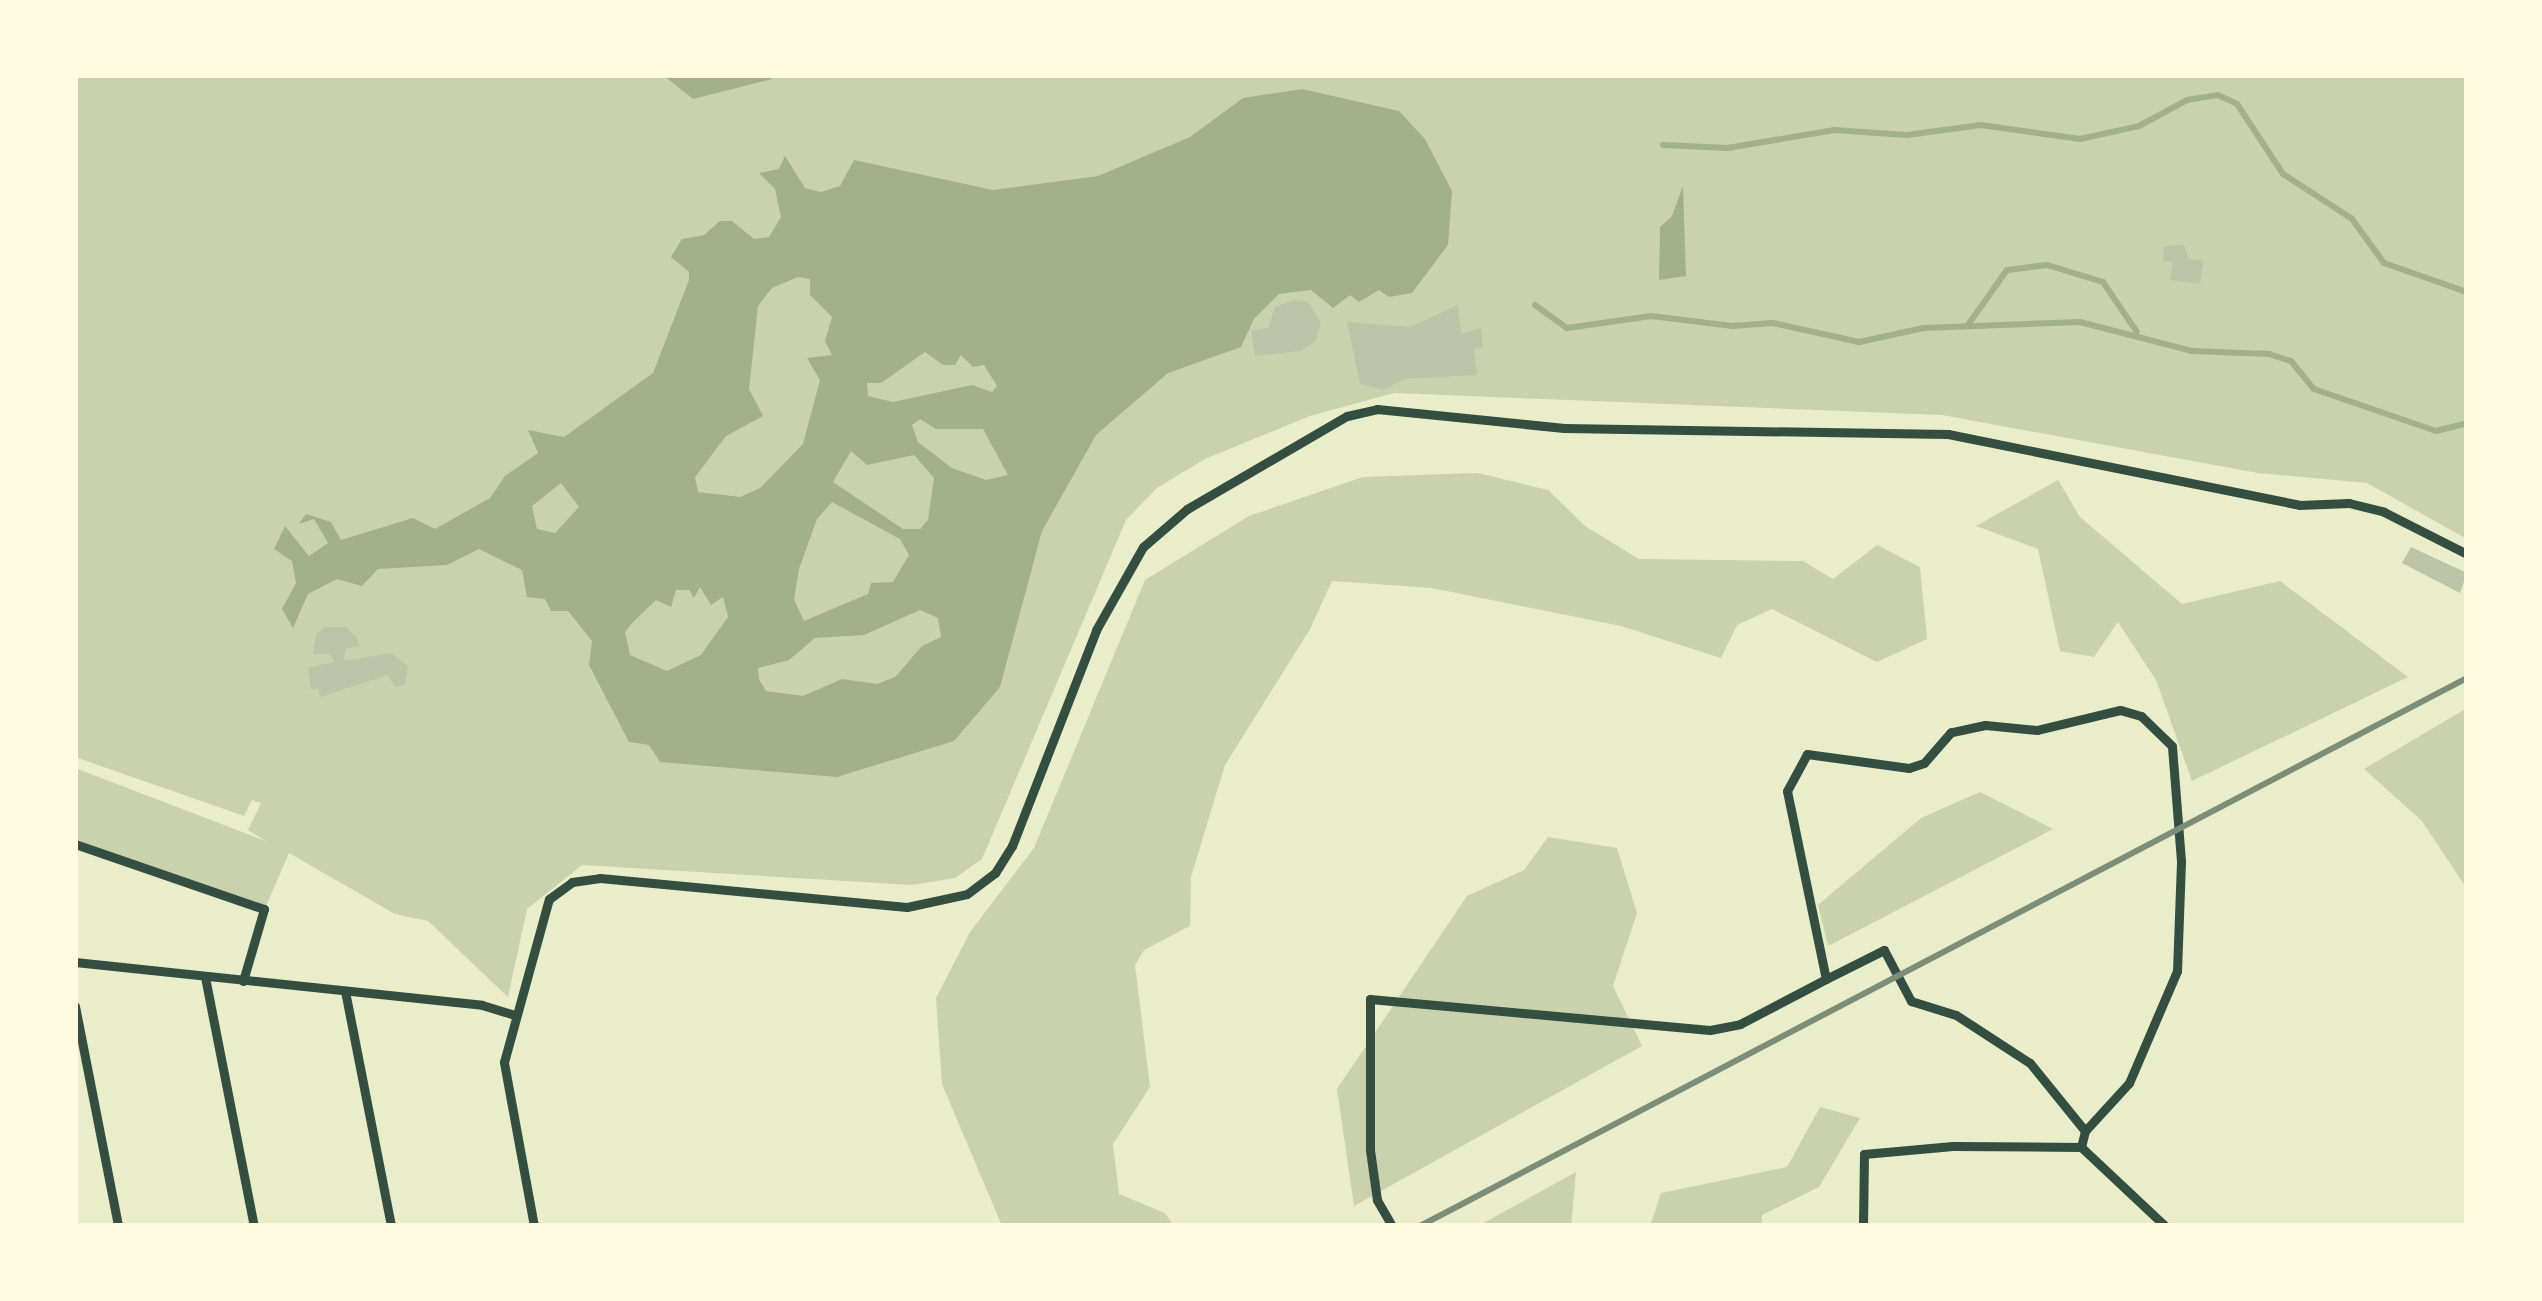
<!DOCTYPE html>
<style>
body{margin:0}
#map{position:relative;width:2542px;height:1301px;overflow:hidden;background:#e9edc9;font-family:"Work Sans",sans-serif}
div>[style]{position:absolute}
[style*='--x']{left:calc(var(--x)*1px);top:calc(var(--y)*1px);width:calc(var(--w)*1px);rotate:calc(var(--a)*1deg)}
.green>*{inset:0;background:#cad2ad}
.water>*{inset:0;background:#a3b18a}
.stream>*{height:6px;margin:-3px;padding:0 3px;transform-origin:3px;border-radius:3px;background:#a3b18a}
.building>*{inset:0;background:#bcc5a7}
.minor>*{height:9px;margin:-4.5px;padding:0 4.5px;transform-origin:4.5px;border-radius:4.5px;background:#344e41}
.rail>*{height:6px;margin:-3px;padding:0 3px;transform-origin:3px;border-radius:3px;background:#7c8e77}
span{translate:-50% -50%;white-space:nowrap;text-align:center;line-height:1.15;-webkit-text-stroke:8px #fefae0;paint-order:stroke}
.frame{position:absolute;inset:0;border:78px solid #fefae0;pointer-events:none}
</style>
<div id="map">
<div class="green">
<i style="clip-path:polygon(75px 75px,2467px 75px,2467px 539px,2367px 483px,2258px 473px,1942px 415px,1394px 393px,1310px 416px,1205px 459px,1157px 488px,1126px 520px,982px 859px,955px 878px,912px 885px,582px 865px,527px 909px,508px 997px,428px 921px,395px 914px,289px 853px,266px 906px,75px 841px,75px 768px,266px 841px,248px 830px,261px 803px,252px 800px,244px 816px,75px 757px)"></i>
<i style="clip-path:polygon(1478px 473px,1548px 490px,1585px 526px,1639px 559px,1803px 561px,1833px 579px,1877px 545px,1920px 567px,1927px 639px,1877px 662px,1772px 609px,1737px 625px,1721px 658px,1621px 626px,1432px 588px,1332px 581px,1310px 629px,1225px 765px,1191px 877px,1190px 926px,1144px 950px,1135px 965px,1150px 1087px,1113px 1144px,1119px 1194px,1165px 1213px,1174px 1226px,1002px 1226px,942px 1084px,936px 998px,970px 932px,1034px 848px,1145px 580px,1249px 516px,1363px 477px)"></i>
<i style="clip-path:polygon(2058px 480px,2080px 517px,2182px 604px,2280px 581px,2408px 677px,2192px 781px,2156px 680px,2118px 622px,2094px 657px,2060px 651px,2038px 549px,1976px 526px)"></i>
<i style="clip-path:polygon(2467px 708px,2467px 889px,2422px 821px,2364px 769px)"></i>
<i style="clip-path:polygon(1980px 792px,2053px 829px,1828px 946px,1818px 905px,1921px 818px)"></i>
<i style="clip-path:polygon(1548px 837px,1617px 848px,1637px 913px,1613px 986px,1642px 1046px,1354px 1206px,1337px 1089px,1467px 896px,1524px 870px)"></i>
<i style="clip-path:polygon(1820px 1107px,1860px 1118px,1819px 1187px,1762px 1215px,1762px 1226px,1650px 1226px,1661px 1193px,1787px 1167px)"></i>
<i style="clip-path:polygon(1576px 1172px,1571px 1226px,1478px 1226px)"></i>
</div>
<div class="water">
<i style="clip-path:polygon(663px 75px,768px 75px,772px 79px,693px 99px)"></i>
<i style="clip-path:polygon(evenodd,1302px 89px,1399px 111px,1425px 139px,1452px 191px,1448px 245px,1412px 293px,1389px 297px,1379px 290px,1359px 302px,1350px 295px,1333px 308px,1311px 290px,1279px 294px,1254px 319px,1241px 347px,1168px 373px,1096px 435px,1042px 531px,1000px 687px,954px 741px,837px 777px,660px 762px,649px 745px,629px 742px,589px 665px,592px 641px,568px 611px,551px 611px,545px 599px,527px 597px,522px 570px,479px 549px,447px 565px,378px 569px,362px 586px,337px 579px,308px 594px,293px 628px,282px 609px,296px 583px,292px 561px,274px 549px,285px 526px,309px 556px,328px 543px,314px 519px,299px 524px,306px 514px,331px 522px,341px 540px,413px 518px,435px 529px,490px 498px,505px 476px,538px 453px,528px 430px,564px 437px,653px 373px,689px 280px,689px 272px,671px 257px,682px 239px,704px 235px,720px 221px,732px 221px,754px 239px,769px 237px,781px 217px,775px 189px,759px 173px,779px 169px,785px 156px,805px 188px,821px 192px,840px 186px,854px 160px,993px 190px,1098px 176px,1190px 137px,1243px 98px,1302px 89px,798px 277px,810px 279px,810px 295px,832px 317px,825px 341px,832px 355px,807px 358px,820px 380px,803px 444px,760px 488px,740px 497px,698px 492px,695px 477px,726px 436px,763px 416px,749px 389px,758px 306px,772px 288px,798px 277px,1302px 89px,925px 352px,943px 365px,955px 365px,961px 355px,973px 367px,984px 365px,997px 386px,992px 392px,972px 385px,893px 402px,868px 396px,867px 383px,881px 383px,925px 352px,1302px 89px,920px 419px,936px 429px,983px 429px,1008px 475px,986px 480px,952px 468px,918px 442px,912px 425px,920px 419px,1302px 89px,851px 451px,867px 465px,914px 455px,934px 478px,928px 520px,920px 529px,903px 529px,833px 482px,851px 451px,1302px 89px,561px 483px,579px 507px,555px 533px,537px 529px,532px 506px,561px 483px,1302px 89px,832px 502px,900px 539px,909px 555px,893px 582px,871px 583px,868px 594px,804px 621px,794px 599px,799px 569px,817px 519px,832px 502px,1302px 89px,700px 587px,711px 605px,723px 597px,728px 617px,701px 655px,667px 671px,630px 655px,625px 632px,633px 622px,656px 600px,671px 607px,676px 590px,689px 590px,694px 598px,700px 587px,1302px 89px,920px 610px,938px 618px,941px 637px,922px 646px,895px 677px,877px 684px,842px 679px,803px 696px,766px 691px,759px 679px,758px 668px,789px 660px,815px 638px,864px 635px,920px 610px)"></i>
<i style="clip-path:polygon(1683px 186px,1686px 276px,1659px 280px,1660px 227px,1672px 216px)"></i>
</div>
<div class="stream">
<i style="--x:1663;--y:145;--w:64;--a:2.7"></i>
<i style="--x:1727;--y:148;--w:109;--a:-9.5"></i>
<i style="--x:1834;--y:130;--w:73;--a:3.9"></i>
<i style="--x:1907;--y:135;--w:75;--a:-7.7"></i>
<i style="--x:1981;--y:125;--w:100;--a:8"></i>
<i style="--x:2080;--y:139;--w:60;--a:-12.4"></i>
<i style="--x:2139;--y:126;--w:55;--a:-28.4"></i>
<i style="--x:2187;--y:100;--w:31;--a:-9"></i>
<i style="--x:2218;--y:95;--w:21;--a:25"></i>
<i style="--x:2237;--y:104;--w:84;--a:56.7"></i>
<i style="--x:2283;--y:174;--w:82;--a:33.1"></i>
<i style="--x:2352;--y:219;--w:54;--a:54"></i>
<i style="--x:2384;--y:263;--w:88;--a:19.3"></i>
<i style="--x:1535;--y:305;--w:39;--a:36"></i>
<i style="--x:1567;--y:328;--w:85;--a:-8.1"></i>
<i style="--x:1651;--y:316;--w:82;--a:7"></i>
<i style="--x:1732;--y:326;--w:41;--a:-4.2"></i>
<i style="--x:1773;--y:323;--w:88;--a:12.5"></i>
<i style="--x:1859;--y:342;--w:66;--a:-12.2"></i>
<i style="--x:1924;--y:328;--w:156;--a:-2.2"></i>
<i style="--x:2080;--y:322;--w:116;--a:14.5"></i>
<i style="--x:2192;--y:351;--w:77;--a:2.2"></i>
<i style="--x:2269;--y:354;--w:23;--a:18"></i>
<i style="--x:2291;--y:361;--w:36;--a:51"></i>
<i style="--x:2314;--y:389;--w:129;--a:19"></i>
<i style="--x:2436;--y:431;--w:32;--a:-14"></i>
<i style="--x:1968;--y:325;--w:67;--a:-54.7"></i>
<i style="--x:2007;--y:270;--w:40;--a:-7.1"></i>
<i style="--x:2047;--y:265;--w:59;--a:16.9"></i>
<i style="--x:2103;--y:282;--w:60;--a:55.8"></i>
</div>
<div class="building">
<i style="clip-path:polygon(2184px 245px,2189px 259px,2203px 261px,2200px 284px,2170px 280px,2173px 262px,2163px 261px,2164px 246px)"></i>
<i style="clip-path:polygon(1294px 300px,1308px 302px,1321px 322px,1316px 340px,1301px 351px,1255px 356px,1251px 330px,1268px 328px,1275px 307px)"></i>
<i style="clip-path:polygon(1458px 305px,1461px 334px,1481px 328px,1483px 348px,1474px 349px,1477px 375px,1405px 379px,1383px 390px,1360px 384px,1347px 322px,1410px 327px)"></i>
<i style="clip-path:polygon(2411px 547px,2467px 573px,2460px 593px,2402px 563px)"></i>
<i style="clip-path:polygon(325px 627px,346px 627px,357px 638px,360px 646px,346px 649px,343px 661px,392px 653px,408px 667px,405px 685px,395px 687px,388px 675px,320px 697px,318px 688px,311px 690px,308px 668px,334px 662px,330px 654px,313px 654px,316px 634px)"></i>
</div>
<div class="minor">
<i style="--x:75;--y:844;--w:200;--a:19"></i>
<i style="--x:264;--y:909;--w:75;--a:106.3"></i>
<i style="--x:75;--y:962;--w:409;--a:6"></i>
<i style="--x:482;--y:1005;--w:34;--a:17"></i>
<i style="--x:205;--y:977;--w:254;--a:78.9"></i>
<i style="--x:345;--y:991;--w:239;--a:78.9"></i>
<i style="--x:75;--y:1006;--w:224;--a:78.9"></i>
<i style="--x:2081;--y:1147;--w:16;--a:-76"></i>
<i style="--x:2085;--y:1131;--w:65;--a:-47.5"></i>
<i style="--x:2129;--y:1083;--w:122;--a:-66.8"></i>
<i style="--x:2177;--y:971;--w:110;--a:-87.9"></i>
<i style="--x:2181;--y:861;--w:115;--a:-94.5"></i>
<i style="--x:2172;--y:746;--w:43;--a:-135.9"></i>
<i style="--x:2141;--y:716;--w:22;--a:-164"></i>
<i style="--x:2120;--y:710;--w:85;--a:166.5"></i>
<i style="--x:2037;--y:730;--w:52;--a:-174.5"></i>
<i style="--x:1985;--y:725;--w:35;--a:168"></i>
<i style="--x:1951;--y:732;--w:41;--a:131.1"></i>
<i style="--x:1924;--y:763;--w:16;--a:162"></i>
<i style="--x:1909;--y:768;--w:103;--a:-172.2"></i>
<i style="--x:1807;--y:754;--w:42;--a:118.4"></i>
<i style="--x:1787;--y:791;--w:192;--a:78.3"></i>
<i style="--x:1826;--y:979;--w:65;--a:-26.6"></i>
<i style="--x:1884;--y:950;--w:58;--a:62.1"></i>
<i style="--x:1911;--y:1001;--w:47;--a:17.3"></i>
<i style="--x:1956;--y:1015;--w:88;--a:33"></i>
<i style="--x:2030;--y:1063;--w:87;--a:51"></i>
<i style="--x:534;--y:1226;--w:167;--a:-100.4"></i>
<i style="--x:504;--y:1062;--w:169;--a:-74.6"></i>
<i style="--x:549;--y:899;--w:29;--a:-36"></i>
<i style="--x:572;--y:882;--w:28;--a:-8"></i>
<i style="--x:600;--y:878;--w:308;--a:5.4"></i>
<i style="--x:907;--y:907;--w:61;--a:-12.2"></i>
<i style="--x:967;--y:894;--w:35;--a:-37"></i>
<i style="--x:995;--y:873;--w:32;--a:-58"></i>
<i style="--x:1012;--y:846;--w:232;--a:-68.7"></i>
<i style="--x:1096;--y:630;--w:95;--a:-60.5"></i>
<i style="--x:1143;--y:547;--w:58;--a:-40.8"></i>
<i style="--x:1187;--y:509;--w:185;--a:-30.2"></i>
<i style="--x:1347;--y:416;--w:31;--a:-13"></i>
<i style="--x:1377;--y:409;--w:188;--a:5.8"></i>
<i style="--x:1564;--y:428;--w:384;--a:0.9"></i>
<i style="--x:1948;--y:434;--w:358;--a:11.4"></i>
<i style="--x:2299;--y:505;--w:50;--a:-2.3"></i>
<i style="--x:2349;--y:503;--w:36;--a:14"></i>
<i style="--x:2384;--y:512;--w:93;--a:26.8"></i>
<i style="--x:1392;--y:1226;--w:30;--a:-120"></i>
<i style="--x:1377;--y:1200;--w:50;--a:-98"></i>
<i style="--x:1370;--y:1150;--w:151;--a:-90"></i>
<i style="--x:1370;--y:999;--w:341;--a:5.2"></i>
<i style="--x:1710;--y:1030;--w:31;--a:-11"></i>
<i style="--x:1740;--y:1024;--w:97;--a:-27.6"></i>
<i style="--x:1863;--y:1226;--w:72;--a:-89.2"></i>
<i style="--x:1864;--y:1154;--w:89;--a:-5.1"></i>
<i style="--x:1953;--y:1146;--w:128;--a:0.4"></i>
<i style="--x:2081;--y:1147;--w:115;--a:43.2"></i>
</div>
<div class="rail">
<i style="--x:1420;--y:1226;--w:1182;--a:-27.63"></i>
</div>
<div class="frame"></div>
</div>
